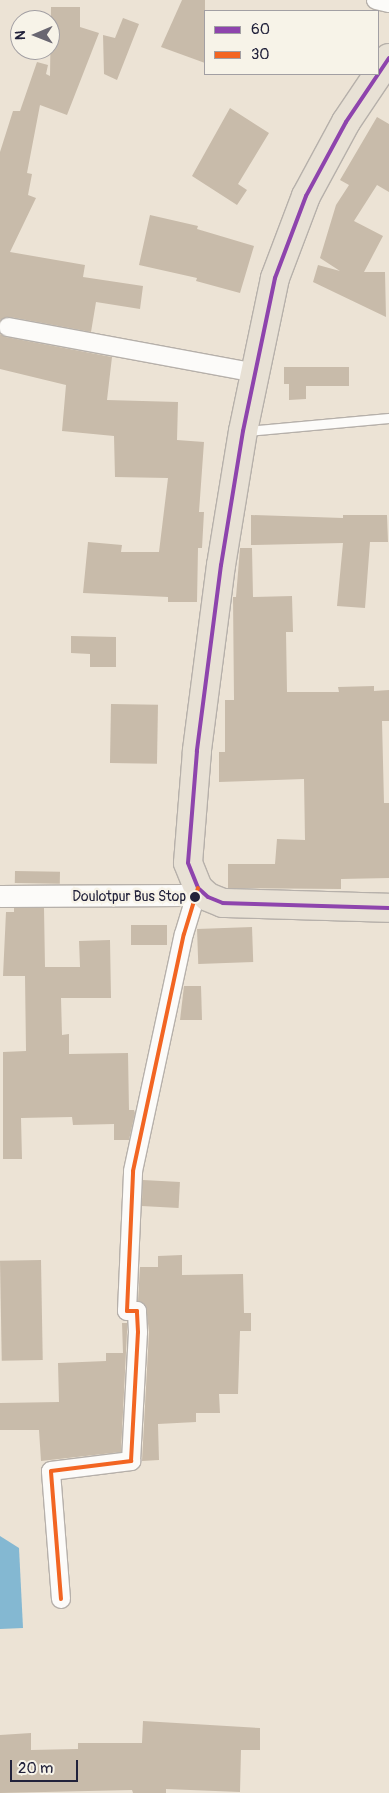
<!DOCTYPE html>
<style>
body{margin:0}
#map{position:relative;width:389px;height:1793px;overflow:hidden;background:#ece3d5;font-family:Pangolin,sans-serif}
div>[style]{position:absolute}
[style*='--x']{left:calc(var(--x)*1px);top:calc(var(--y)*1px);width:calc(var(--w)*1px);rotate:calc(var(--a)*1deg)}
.water>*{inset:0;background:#84b8d2}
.building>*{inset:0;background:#c8bbaa;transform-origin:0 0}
.roads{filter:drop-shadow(1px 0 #b6b0aa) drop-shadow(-1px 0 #b6b0aa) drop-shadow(0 1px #b6b0aa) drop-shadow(0 -1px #b6b0aa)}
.service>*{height:9px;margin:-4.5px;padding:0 4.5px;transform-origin:4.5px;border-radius:4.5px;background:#fcfbf9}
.minor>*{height:18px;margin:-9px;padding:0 9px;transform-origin:9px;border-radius:9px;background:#fcfbf9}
.tertiary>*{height:21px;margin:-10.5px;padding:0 10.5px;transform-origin:10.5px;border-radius:10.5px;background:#fcfbf9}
.primary>*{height:28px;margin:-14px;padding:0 14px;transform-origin:14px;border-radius:14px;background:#e8e1d5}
.bus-1>*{height:4px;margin:-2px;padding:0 2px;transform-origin:2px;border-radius:2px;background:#8e44ad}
.bus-2>*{height:4px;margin:-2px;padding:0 2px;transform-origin:2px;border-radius:2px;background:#f26522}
.dots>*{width:14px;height:14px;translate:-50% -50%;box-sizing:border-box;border:2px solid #f7f3e8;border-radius:50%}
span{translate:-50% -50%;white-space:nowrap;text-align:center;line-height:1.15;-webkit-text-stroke:5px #f7f3e8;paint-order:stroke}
.bus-label{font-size:14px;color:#22223b}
.right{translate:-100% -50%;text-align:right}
.legend{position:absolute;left:204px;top:10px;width:175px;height:65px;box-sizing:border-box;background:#f7f3e8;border:1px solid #a29fa3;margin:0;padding:6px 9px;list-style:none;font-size:15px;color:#22223b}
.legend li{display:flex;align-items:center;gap:10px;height:25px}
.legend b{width:25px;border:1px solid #a29fa3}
.north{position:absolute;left:10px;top:10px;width:50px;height:50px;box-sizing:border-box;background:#f7f3e8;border:1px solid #a29fa3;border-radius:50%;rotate:269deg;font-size:14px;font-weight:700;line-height:20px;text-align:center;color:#22223b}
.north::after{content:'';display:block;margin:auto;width:18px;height:22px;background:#696671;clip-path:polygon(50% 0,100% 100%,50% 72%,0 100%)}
.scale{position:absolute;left:10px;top:1760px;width:68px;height:22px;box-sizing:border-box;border:2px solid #22223b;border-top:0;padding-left:6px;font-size:15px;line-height:18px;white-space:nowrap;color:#22223b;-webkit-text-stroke:4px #f7f3e8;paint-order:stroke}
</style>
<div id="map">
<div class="water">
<i style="clip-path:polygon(0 1536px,19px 1548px,23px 1628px,0 1629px)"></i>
</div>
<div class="building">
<i style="clip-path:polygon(182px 0,205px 0,205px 63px,161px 47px)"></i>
<i style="clip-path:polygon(51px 7px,80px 7px,80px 27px,99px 33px,67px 115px,40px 105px,27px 173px,32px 174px,28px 195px,36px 198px,10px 252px,85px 265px,83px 277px,143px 286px,140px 309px,96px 302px,91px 332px,10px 317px,0 320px,0 152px,13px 111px,20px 111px,37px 62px,48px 65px,46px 74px,50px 76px)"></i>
<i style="clip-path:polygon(123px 18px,139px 24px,117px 80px,104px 74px,103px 35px,115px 38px)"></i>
<i style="clip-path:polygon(230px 108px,269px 133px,238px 184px,247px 190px,237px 205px,192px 176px)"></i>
<i style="clip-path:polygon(377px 117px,389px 124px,389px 192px,377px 185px,354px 221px,383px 236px,364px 272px,385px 272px,386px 317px,313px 282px,318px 265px,340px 271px,320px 258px,336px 205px,349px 185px,340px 180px)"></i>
<i style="clip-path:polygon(150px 215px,198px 226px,197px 229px,254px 246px,240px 293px,196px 281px,197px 278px,139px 265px)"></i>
<i style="clip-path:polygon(0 334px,6px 337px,112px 357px,107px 400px,178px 402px,177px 440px,204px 442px,199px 512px,204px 512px,202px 548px,198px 548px,197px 602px,168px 602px,168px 597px,83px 593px,88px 542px,122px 545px,121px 552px,159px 552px,168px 478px,115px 477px,114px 436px,62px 431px,66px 385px,0 369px)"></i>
<i style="clip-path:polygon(284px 367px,349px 367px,349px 386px,306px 386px,306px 399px,289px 400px,289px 384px,284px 384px)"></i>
<i style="clip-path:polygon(251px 515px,343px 518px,343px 515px,387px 515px,388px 542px,370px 542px,365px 608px,337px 606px,343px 543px,251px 545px)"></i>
<i style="clip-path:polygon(240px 548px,252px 548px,253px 597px,292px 596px,293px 632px,286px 632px,287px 692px,339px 692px,338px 687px,374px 686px,374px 691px,389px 690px,389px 721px,382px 721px,384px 803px,389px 803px,389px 878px,341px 879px,341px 889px,228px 888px,228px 864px,275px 864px,277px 839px,305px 840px,304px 779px,219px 782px,219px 752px,225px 752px,225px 700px,234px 700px,233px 597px,236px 597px)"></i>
<i style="clip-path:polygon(71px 636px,116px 637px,116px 667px,90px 667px,90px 654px,71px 653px)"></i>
<i style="left:111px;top:704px;width:47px;height:59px;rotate:1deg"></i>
<i style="left:15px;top:871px;width:45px;height:12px;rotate:1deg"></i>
<i style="clip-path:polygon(14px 908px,44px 908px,45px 967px,80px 967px,79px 941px,110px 940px,111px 998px,61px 998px,62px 1035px,69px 1034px,69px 1054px,128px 1053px,129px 1110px,134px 1110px,135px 1113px,129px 1140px,114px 1140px,114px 1124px,73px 1125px,72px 1117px,21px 1118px,22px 1159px,3px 1159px,3px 1052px,26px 1051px,25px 976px,3px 976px,6px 912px,14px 912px)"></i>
<i style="left:167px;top:925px;width:20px;height:36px;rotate:90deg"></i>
<i style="left:252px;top:927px;width:35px;height:55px;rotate:88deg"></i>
<i style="clip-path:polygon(184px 986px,201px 986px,202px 1020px,180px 1020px)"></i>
<i style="left:143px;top:1180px;width:37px;height:26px;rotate:3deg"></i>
<i style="clip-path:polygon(182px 1255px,182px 1275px,243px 1274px,244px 1313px,251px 1313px,251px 1331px,240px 1331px,238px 1394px,219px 1394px,220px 1413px,196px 1413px,196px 1422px,158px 1424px,159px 1460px,142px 1461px,149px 1332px,146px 1306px,138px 1301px,140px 1267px,158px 1267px,158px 1256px)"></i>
<i style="left:41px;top:1260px;width:100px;height:41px;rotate:89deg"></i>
<i style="clip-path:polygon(122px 1323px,127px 1323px,127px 1332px,121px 1452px,41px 1461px,39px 1430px,0 1430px,0 1403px,59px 1402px,58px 1363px,106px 1361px,106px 1353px,123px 1353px)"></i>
<i style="clip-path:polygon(143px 1721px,260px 1728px,260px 1750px,241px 1750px,240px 1792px,166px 1789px,166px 1793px,133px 1793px,132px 1790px,0 1793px,0 1735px,31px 1733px,31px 1750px,78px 1749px,78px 1743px,142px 1743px)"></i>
</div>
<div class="roads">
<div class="service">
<i style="--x:246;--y:431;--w:144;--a:-5.2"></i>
</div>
<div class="minor">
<i style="--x:376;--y:0;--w:13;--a:13"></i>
<i style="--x:8;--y:327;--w:251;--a:10.5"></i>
<i style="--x:61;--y:1599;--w:128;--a:-94.5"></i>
<i style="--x:51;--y:1471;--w:81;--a:-7.1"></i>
<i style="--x:131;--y:1461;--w:129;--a:-86.9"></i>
<i style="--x:138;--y:1332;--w:21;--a:-93"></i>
<i style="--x:137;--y:1311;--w:10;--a:180"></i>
<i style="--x:127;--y:1311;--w:140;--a:-87.5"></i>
<i style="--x:133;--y:1171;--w:242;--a:-77.9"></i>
<i style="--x:184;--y:934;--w:48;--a:-73.1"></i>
</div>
<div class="tertiary">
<i style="--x:0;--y:896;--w:184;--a:-0.3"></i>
<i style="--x:184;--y:895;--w:16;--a:-27"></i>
</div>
<div class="primary">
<i style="--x:389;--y:58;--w:77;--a:123.9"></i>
<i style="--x:346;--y:122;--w:84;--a:118.4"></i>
<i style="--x:306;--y:196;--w:88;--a:110.7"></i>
<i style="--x:275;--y:278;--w:156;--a:101.8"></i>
<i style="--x:243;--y:431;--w:136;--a:99.3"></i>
<i style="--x:221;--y:565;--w:188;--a:97.4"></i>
<i style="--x:197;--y:751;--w:112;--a:94.6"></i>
<i style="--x:188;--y:863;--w:27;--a:68"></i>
<i style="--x:198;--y:888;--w:13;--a:42"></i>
<i style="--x:208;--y:897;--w:16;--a:22"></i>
<i style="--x:223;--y:903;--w:166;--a:1.7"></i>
</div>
</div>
<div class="bus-1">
<i style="--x:389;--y:58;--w:77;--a:123.9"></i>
<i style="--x:346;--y:122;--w:84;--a:118.4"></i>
<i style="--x:306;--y:196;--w:88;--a:110.7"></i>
<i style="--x:275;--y:278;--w:156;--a:101.8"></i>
<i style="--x:243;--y:431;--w:136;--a:99.3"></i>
<i style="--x:221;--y:565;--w:188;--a:97.4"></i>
<i style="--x:197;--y:751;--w:112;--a:94.6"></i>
<i style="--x:188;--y:863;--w:27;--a:68"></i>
<i style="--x:198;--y:888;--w:13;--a:42"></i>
<i style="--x:208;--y:897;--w:16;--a:22"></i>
<i style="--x:223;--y:903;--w:166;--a:1.7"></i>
</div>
<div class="bus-2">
<i style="--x:61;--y:1599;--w:128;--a:-94.5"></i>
<i style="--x:51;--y:1471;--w:81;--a:-7.1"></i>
<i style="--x:131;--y:1461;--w:129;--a:-86.9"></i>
<i style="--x:138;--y:1332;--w:21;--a:-93"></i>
<i style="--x:137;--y:1311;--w:10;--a:180"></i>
<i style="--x:127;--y:1311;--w:140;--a:-87.5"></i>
<i style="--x:133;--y:1171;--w:242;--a:-77.9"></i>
<i style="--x:184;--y:934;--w:48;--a:-73.1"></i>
</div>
<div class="dots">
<i style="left:195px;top:897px;background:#22223b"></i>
</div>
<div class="bus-label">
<span class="right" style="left:186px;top:897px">Doulotpur Bus Stop</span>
</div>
<ul class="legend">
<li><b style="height:6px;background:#8e44ad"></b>60</li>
<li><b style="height:6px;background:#f26522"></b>30</li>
</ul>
<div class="north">N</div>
<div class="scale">20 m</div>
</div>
